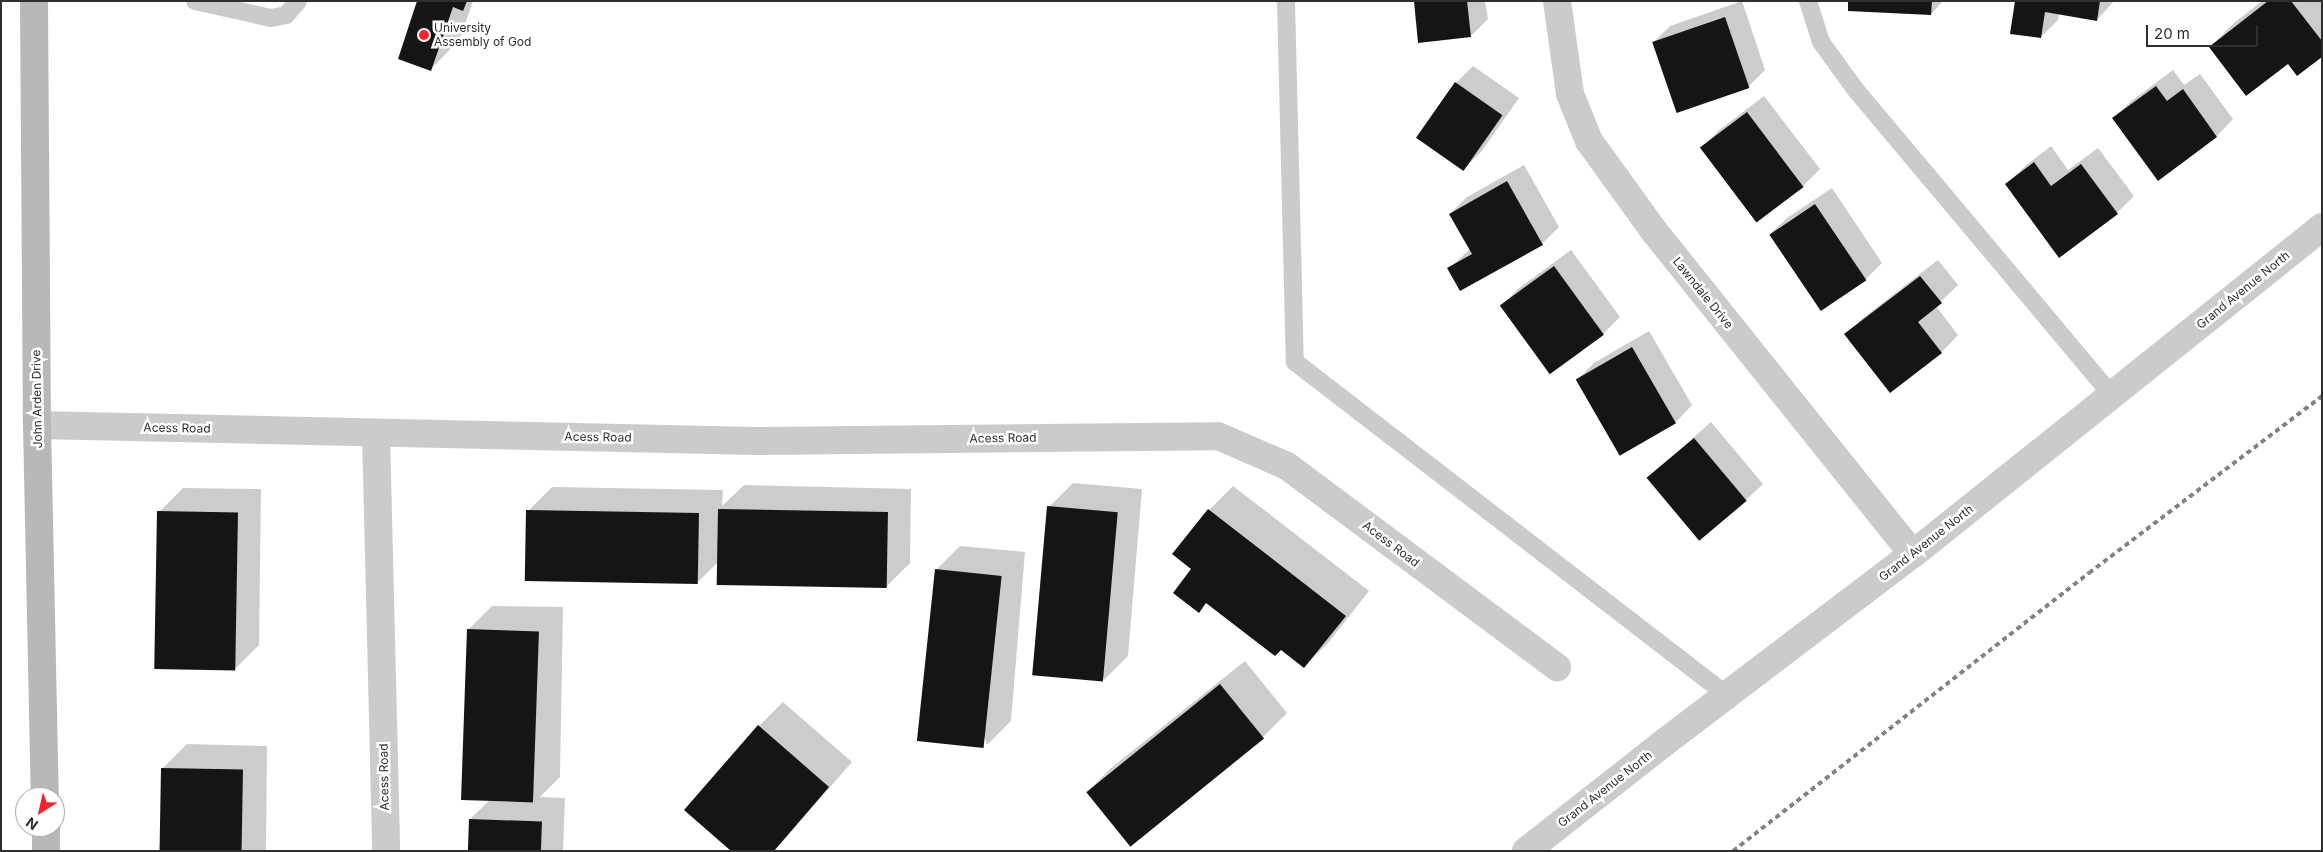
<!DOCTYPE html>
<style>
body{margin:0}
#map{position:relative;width:2323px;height:852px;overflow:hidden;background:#fff;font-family:Inter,sans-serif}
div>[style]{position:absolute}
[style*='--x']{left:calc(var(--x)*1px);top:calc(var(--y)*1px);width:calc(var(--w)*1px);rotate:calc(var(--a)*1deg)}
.shadow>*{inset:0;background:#0003}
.building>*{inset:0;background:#151515;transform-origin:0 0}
.lane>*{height:18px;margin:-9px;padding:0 9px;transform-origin:9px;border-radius:9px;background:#cbcbcb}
.street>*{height:28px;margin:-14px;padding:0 14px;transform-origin:14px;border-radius:14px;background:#cbcbcb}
.secondary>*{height:28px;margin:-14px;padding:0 14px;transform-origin:14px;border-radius:14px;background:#b8b8b8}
.rail>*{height:4px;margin-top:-2px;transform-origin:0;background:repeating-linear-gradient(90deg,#838383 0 5px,transparent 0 9px)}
.dots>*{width:14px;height:14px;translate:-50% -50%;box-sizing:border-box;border:2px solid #fff;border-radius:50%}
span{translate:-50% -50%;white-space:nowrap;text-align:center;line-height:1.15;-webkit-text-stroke:5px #fff;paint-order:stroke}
.poi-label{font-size:12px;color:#2e2e2e}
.left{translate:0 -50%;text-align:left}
.street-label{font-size:12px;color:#2e2e2e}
.frame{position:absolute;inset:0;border:2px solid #2e2e2e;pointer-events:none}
.north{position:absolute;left:15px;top:787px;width:50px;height:50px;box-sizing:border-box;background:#fff;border:1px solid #ababab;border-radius:50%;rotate:215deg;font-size:14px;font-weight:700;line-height:20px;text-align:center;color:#2e2e2e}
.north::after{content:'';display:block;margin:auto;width:18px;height:22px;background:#f32330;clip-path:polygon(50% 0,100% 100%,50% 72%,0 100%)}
.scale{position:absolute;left:2146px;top:25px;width:112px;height:22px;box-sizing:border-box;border:2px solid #2e2e2e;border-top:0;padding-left:6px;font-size:15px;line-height:18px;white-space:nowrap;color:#2e2e2e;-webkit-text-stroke:4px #fff;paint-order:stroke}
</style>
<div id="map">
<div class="shadow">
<i style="clip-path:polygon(419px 1px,473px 1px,460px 39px,431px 69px)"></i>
<i style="clip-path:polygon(1415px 1px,1485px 1px,1488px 19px,1471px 36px)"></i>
<i style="clip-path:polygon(1742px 1px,1765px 70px,1748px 87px,1653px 43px,1670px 26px)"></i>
<i style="clip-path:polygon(1849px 1px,1943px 1px,1931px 14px)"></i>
<i style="clip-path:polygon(2017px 1px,2114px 1px,2097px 20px,2059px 13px,2058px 20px,2041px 37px)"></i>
<i style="clip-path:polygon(2262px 1px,2322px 1px,2322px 56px,2210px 47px,2234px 23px)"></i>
<i style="clip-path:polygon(1473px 66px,1519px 98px,1481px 152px,1464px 169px,1418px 137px,1456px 83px)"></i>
<i style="clip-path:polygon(2173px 70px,2184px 85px,2200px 74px,2233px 119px,2217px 136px,2158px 179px,2113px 119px,2130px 102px)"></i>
<i style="clip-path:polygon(1764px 96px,1820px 169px,1803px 186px,1757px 221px,1702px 148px,1718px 131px)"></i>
<i style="clip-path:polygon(2051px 146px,2068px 170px,2098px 148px,2134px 196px,2117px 213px,2007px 184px,2024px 167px)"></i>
<i style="clip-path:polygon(1524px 165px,1559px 227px,1542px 244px,1449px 269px,1470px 249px,1450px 214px,1467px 197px)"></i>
<i style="clip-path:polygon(1832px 188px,1882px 263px,1865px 280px,1770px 234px,1787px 218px)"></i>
<i style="clip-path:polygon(1571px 250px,1620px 317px,1603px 334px,1550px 373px,1501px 306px,1518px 289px)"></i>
<i style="clip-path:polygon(1938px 260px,1958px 285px,1936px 306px,1958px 335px,1942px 352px,1890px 391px,1846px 334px,1863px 318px)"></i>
<i style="clip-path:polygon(1649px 331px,1692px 405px,1676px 422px,1621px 454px,1577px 380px,1594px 363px)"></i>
<i style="clip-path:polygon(1711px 422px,1763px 484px,1746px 500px,1648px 478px)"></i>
<i style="clip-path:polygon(1073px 483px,1142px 489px,1128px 656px,1104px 680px,1049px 507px)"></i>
<i style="clip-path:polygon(744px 485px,911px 489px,910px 563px,886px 587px,719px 561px,698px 582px,528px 511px,552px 487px,723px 490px,722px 506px)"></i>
<i style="clip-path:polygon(1233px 486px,1369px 591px,1328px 643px,1304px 667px,1281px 649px,1207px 602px,1198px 611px,1193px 569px,1174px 554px,1209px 510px)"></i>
<i style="clip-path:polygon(183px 488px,261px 489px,259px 645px,235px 669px,159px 512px)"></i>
<i style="clip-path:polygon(960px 546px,1025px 552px,1011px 721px,987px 745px,936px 570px)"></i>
<i style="clip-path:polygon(492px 606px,563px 607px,560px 777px,540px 797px,565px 798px,563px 851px,469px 851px,470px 819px,490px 800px,468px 630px)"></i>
<i style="clip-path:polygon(1245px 661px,1287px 713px,1263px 737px,1087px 792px,1111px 768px)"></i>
<i style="clip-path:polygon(783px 702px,852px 762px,774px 851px,733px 851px,759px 726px)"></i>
<i style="clip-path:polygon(187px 744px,267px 746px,266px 851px,161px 851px,163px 768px)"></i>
</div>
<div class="building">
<i style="clip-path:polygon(417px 1px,467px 1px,463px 11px,453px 7px,431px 71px,398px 59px)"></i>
<i style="clip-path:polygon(1414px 1px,1467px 1px,1471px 37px,1418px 43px)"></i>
<i style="clip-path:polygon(1848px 1px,1932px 1px,1931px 15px,1848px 11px)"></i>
<i style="clip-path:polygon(2015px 1px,2100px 1px,2097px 21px,2045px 12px,2041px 38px,2010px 34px)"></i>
<i style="clip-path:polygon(2268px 1px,2291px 1px,2322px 41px,2322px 57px,2297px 76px,2288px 64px,2246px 96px,2209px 47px)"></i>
<i style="left:1725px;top:17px;width:75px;height:77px;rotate:71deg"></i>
<i style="left:1455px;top:82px;width:58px;height:68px;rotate:35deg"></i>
<i style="clip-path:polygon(2156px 86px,2167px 101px,2183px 89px,2217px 137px,2158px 181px,2112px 118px)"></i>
<i style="left:1747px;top:112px;width:94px;height:59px;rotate:53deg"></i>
<i style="clip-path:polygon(2034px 162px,2051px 186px,2081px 164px,2118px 214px,2059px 258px,2005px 184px)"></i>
<i style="clip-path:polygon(1507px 181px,1543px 245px,1460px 291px,1447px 268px,1472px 254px,1449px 214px)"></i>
<i style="left:1815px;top:204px;width:92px;height:55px;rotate:56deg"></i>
<i style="left:1554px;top:266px;width:85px;height:67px;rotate:54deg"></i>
<i style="clip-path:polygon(1920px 276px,1942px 303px,1918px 322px,1942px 353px,1890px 393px,1844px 334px)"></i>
<i style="left:1632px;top:347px;width:88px;height:65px;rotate:60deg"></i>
<i style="left:1694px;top:438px;width:82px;height:62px;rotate:50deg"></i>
<i style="left:1047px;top:506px;width:71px;height:170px;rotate:5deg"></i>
<i style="left:718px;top:509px;width:170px;height:76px;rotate:1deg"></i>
<i style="clip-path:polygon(1208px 509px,1346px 616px,1304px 668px,1281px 650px,1275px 656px,1206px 603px,1199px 613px,1173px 593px,1191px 569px,1172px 554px)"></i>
<i style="left:526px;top:510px;width:173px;height:71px;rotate:1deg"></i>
<i style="left:157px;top:511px;width:81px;height:158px;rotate:1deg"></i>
<i style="left:935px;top:569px;width:67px;height:173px;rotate:6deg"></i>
<i style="left:467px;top:629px;width:72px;height:171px;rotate:2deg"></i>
<i style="left:1220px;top:684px;width:70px;height:172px;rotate:51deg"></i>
<i style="clip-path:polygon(758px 725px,829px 787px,774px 851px,731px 851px,684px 810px)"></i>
<i style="left:161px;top:768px;width:82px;height:83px;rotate:1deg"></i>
<i style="left:469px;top:819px;width:73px;height:32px;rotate:2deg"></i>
</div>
<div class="lane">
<i style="--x:195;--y:1;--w:78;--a:12.6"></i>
<i style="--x:271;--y:18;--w:15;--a:-11"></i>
<i style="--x:286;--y:15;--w:18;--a:-49"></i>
<i style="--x:1286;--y:1;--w:361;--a:88.6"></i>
<i style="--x:1295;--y:362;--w:545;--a:37.63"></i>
<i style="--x:1808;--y:1;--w:43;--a:72.4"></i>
<i style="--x:1821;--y:42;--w:58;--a:54.1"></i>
<i style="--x:1855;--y:89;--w:400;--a:50"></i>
</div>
<div class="street">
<i style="--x:1557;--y:1;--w:94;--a:82"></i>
<i style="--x:1570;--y:94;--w:51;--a:68"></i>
<i style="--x:1589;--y:141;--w:111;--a:54.2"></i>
<i style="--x:1654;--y:231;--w:414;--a:51.3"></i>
<i style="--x:37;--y:425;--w:719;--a:1.27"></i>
<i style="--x:756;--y:441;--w:462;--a:-0.6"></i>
<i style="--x:1218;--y:436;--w:75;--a:23.5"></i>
<i style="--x:1287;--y:466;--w:337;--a:36.7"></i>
<i style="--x:376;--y:433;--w:418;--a:88.6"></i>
<i style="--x:1526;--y:851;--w:172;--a:-38.1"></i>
<i style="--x:1661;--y:745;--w:316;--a:-37.2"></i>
<i style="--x:1913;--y:554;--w:524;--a:-38.64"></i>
</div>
<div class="secondary">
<i style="--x:34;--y:1;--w:424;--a:89.6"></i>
<i style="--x:37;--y:425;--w:372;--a:88.8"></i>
<i style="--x:46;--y:827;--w:24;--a:90"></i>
</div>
<div class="rail">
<i style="--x:1733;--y:851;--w:452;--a:-38"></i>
<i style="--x:2089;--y:573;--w:293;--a:-37.2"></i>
</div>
<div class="dots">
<i style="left:424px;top:35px;background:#f32330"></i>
</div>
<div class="poi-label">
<span class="left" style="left:434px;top:35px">University<br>Assembly of God</span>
</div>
<div class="street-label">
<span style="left:2243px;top:290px;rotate:-39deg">Grand Avenue North</span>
<span style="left:1703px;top:293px;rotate:51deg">Lawndale Drive</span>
<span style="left:37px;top:399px;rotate:-91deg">John Arden Drive</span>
<span style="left:177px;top:428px;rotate:1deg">Acess Road</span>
<span style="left:598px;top:437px;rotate:1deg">Acess Road</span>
<span style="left:1003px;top:438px;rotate:-1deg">Acess Road</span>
<span style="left:1926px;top:543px;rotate:-38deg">Grand Avenue North</span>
<span style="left:1391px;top:544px;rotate:37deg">Acess Road</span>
<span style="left:384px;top:777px;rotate:-91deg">Acess Road</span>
<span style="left:1605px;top:789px;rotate:-38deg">Grand Avenue North</span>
</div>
<div class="frame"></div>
<div class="north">N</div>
<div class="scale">20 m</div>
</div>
